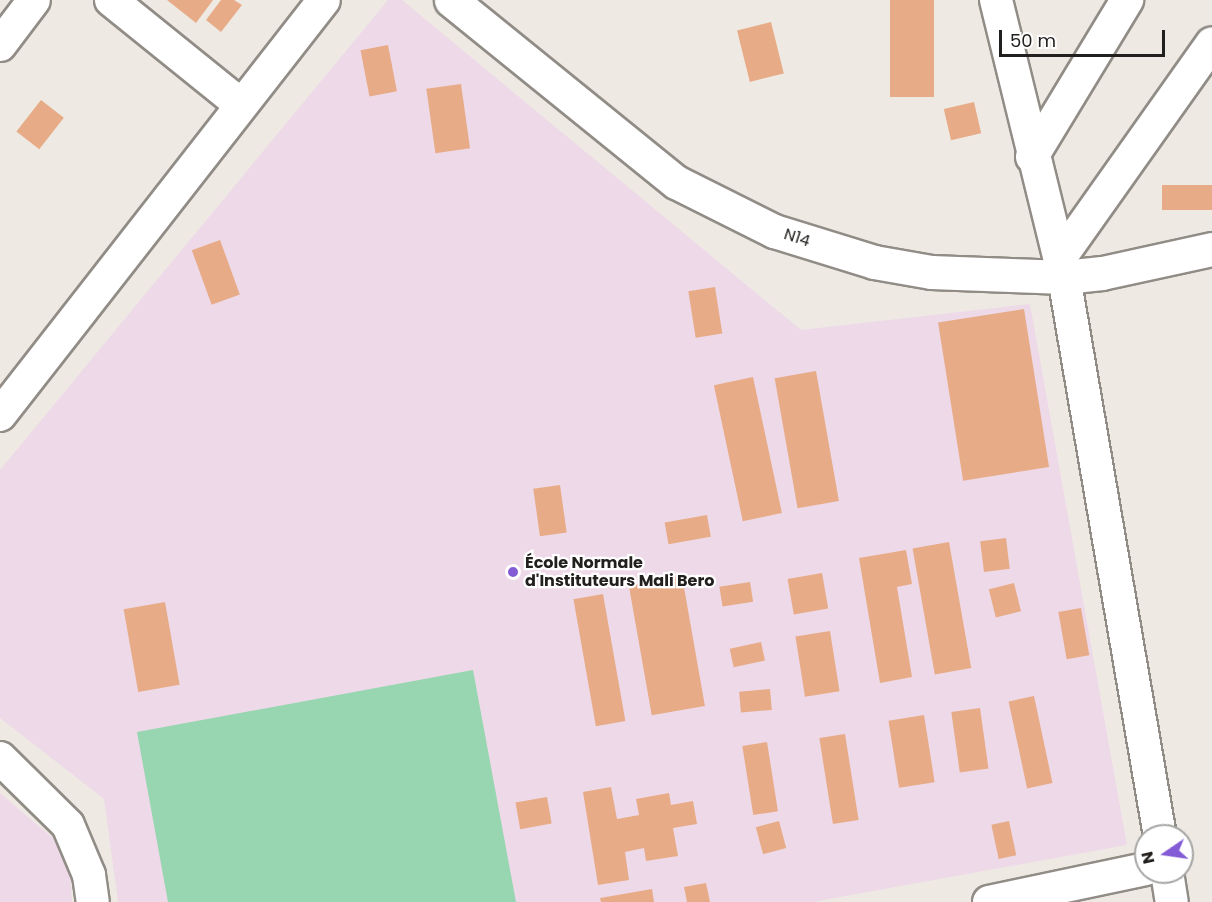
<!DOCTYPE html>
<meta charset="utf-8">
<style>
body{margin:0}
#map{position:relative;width:1212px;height:902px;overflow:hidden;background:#eeeae3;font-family:Poppins,sans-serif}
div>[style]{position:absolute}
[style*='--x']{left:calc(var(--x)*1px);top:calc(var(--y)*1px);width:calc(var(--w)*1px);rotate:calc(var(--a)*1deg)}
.education>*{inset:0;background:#eed9e8}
.green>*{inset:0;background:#97d6b0}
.building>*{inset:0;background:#e7ac87;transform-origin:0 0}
.roads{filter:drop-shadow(2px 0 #918c86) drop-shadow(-2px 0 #918c86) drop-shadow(0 2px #918c86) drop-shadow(0 -2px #918c86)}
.minor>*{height:32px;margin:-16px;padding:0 16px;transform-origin:16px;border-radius:16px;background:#fff}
.major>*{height:33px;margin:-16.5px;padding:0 16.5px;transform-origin:16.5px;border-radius:16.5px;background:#fff}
.dots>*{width:16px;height:16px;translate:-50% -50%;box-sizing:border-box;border:3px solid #fff;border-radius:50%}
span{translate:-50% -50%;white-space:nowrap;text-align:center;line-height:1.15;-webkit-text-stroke:4.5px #fff;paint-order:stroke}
.street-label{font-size:16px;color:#22201e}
.poi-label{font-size:16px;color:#22201e;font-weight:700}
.left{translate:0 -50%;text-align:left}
.north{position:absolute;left:1134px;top:824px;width:60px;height:60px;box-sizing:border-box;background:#fff;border:2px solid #a7a6a5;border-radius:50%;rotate:257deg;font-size:16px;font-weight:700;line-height:24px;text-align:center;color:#22201e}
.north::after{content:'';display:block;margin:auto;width:21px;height:27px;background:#835bd5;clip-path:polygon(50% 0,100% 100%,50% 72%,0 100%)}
.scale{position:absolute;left:999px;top:30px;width:166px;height:27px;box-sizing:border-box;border:3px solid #22201e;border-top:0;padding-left:8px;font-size:18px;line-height:21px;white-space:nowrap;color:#22201e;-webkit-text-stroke:4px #fff;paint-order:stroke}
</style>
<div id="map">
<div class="education">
<i style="clip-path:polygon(388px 0,402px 0,801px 330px,1030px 304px,1127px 845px,813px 902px,118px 902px,104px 799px,0 718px,0 470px)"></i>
<i style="clip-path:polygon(0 793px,61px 845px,70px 872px,72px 902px,0 902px)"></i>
</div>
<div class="green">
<i style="clip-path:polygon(473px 670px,516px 902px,168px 902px,137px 732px)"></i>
</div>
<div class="building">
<i style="clip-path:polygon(167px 0,213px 0,196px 23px)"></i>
<i style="clip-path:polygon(221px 0,234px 0,242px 5px,221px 32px,206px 20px)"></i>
<i style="left:890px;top:0;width:44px;height:97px"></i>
<i style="left:771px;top:22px;width:53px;height:35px;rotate:76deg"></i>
<i style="left:388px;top:45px;width:47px;height:28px;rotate:79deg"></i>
<i style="left:461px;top:84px;width:65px;height:35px;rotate:82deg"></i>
<i style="left:41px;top:100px;width:29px;height:40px;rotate:38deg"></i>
<i style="left:974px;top:102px;width:32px;height:31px;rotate:77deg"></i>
<i style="left:1212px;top:185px;width:25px;height:50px;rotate:90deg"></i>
<i style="left:220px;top:240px;width:58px;height:30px;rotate:70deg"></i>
<i style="left:715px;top:287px;width:47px;height:27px;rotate:81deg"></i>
<i style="left:1024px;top:309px;width:160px;height:87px;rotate:81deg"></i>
<i style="left:816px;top:371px;width:132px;height:42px;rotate:80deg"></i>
<i style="left:753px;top:377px;width:139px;height:40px;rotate:78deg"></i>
<i style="left:560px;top:485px;width:48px;height:27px;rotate:82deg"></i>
<i style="left:707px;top:515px;width:22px;height:43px;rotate:80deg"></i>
<i style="left:1006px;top:538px;width:31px;height:26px;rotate:83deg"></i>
<i style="left:949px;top:542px;width:128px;height:37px;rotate:80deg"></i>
<i style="clip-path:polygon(906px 550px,912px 584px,897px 587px,912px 677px,880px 683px,859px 558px)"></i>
<i style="left:822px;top:573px;width:36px;height:35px;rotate:80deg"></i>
<i style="left:682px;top:576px;width:132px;height:54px;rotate:80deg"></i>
<i style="left:750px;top:582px;width:20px;height:31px;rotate:81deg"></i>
<i style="left:1014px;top:583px;width:29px;height:26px;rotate:76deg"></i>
<i style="left:603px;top:594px;width:129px;height:30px;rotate:80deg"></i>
<i style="left:165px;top:602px;width:84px;height:42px;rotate:80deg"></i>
<i style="left:1081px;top:608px;width:48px;height:23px;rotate:80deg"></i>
<i style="left:830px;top:631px;width:61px;height:35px;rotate:81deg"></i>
<i style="left:761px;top:642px;width:19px;height:32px;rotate:78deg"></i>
<i style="left:770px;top:689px;width:21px;height:31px;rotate:85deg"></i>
<i style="left:1034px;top:696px;width:89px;height:26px;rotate:78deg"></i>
<i style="left:980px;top:708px;width:61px;height:29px;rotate:82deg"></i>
<i style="left:924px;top:715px;width:68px;height:36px;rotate:81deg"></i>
<i style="left:845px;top:734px;width:87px;height:26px;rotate:81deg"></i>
<i style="left:767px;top:742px;width:70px;height:25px;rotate:81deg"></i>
<i style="clip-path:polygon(611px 787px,617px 819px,639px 815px,636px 799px,669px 793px,671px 805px,693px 801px,697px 824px,673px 828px,678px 856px,646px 861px,644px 848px,625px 852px,629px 880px,598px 885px,583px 792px)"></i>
<i style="left:547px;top:797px;width:27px;height:32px;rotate:80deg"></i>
<i style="left:779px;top:821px;width:28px;height:24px;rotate:75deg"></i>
<i style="left:1009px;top:821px;width:35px;height:18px;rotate:78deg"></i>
<i style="clip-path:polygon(706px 883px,710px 902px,687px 902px,684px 887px)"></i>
<i style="clip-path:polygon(652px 889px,654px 902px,601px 902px,600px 898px)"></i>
</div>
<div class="roads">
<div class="minor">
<i style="--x:111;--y:0;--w:166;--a:38.9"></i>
<i style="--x:996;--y:0;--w:285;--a:76.2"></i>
<i style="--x:1064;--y:277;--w:567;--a:80.26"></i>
<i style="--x:0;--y:45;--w:56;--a:-52.9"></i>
<i style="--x:1032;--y:157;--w:184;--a:-58.8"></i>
<i style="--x:1060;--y:258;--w:263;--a:-54.7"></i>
<i style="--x:0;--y:415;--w:526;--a:-52.02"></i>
<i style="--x:0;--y:758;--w:95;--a:44.6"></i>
<i style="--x:68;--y:825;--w:54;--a:67.2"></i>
<i style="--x:89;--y:875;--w:27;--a:82"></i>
<i style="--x:1167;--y:872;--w:30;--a:81"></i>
<i style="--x:989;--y:902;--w:160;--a:-11.9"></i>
</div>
<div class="major">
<i style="--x:451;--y:0;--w:289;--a:39"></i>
<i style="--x:676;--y:182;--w:110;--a:26.6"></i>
<i style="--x:774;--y:231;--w:105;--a:17.2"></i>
<i style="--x:874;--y:262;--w:58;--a:10"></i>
<i style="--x:931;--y:272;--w:133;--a:2.2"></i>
<i style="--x:1064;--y:277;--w:38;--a:-6"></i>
<i style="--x:1102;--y:273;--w:113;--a:-12.3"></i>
</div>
</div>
<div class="dots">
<i style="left:513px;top:572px;background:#835bd5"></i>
</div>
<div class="street-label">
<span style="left:797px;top:238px;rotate:18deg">N14</span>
</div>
<div class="poi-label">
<span class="left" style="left:525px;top:572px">École Normale<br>d'Instituteurs Mali Bero</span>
</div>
<div class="north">N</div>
<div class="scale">50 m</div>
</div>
